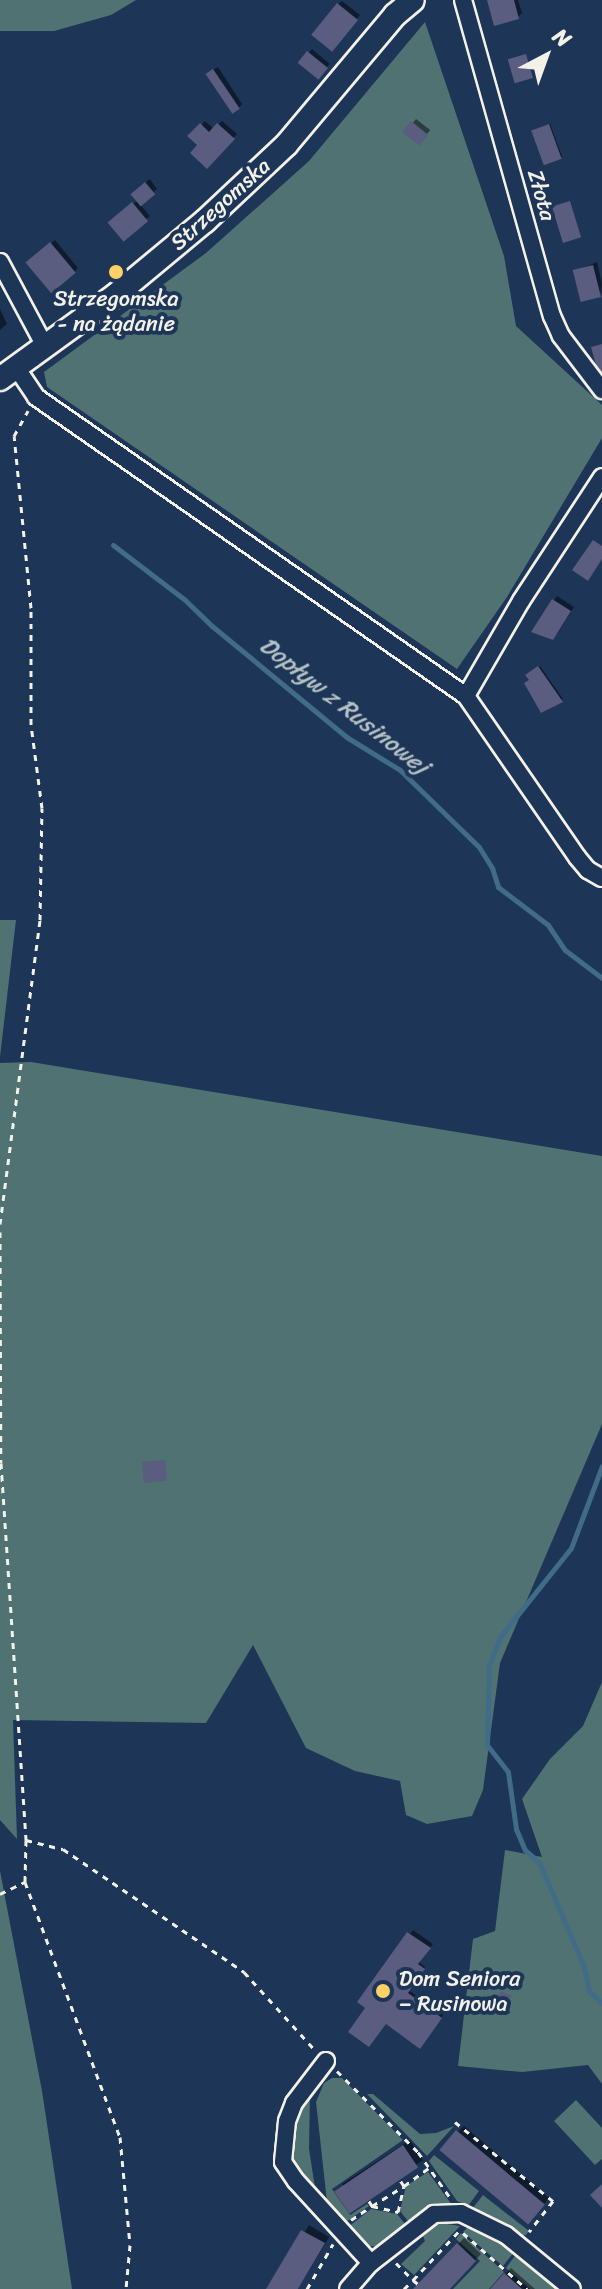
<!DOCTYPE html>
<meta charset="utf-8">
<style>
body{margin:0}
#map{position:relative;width:602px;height:2289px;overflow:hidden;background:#1d3557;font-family:Sriracha,sans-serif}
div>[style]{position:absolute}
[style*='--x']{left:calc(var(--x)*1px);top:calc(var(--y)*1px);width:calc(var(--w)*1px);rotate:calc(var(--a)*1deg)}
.green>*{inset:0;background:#517272}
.shadow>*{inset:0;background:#0007;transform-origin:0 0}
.stream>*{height:5px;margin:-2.5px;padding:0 2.5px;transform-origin:2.5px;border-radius:2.5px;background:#416c88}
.building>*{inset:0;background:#5a5c80;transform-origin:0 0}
.path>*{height:3px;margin-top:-1.5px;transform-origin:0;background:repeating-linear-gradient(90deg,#f4f1e8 0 6px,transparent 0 12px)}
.roads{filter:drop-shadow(2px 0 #f4f1e8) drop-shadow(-2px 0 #f4f1e8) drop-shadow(0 2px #f4f1e8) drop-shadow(0 -2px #f4f1e8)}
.minor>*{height:16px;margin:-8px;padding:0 8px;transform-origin:8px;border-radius:8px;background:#1d3557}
.major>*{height:22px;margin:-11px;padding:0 11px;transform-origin:11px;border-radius:11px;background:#1d3557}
.dots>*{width:22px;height:22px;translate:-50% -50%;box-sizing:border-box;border:4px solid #1d3557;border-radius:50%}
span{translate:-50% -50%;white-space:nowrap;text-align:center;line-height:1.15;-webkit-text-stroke:8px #1d3557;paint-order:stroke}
.street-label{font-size:22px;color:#f4f1e8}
.poi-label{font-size:22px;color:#f4f1e8}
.left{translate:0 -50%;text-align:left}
.water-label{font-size:24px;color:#b5c2c6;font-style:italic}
.north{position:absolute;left:506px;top:16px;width:80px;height:80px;-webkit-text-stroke:6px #1d3557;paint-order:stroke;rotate:41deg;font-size:22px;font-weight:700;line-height:32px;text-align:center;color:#f4f1e8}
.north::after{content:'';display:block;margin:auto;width:28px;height:36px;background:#f4f1e8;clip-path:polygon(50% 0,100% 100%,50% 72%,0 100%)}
</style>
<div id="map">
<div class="green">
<i style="clip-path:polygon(0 0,136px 0,111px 15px,54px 31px,0 31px)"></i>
<i style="clip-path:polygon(425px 22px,504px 256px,516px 326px,602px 405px,602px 438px,507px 597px,457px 669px,47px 387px,44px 372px,206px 253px,309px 161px)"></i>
<i style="clip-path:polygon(0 920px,16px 920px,0 1057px)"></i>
<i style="clip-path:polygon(31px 1062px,602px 1156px,602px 1424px,500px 1663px,483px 1790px,472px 1816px,427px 1824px,406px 1815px,400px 1781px,355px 1771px,306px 1748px,253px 1645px,206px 1723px,13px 1720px,17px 1839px,0 1820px,0 1063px)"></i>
<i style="clip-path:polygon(602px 1682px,602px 2084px,588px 2065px,522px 2072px,458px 2066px,473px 1939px,495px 1931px,505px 1850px,542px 1857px,522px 1799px,550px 1759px,583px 1726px)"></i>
<i style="clip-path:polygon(0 1871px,42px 2091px,72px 2289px,0 2289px)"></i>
<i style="clip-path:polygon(332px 2078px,342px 2078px,403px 2140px,332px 2189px,350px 2215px,367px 2204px,369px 2206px,343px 2224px,327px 2202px,316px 2102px,324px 2083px)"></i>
<i style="clip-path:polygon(310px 2092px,309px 2149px,316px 2194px,291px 2163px,295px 2116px)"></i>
<i style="clip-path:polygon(367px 2094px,373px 2094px,420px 2134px,436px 2133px,454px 2126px,427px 2156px)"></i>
<i style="clip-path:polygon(576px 2100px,602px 2128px,602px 2159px,595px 2165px,554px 2121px)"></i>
<i style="clip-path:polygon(434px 2155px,479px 2191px,468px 2206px,457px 2201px,429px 2161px)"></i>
<i style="clip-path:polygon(428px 2172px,452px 2205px,426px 2209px,408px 2221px,400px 2211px,406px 2186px)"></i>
<i style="clip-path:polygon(483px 2195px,529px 2231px,526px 2235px,520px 2236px,472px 2209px)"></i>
<i style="clip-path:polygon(371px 2209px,397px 2214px,405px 2224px,378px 2247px,364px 2245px,347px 2228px)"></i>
<i style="clip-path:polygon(440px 2223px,460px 2226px,414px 2275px,401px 2264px,425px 2241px,421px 2231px)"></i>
<i style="clip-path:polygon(469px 2226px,514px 2252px,503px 2266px,463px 2232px)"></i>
<i style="clip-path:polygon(461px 2233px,504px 2272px,489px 2289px,453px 2289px,480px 2261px,456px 2239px)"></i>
<i style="clip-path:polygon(517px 2253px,559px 2289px,530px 2289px,506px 2268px)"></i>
</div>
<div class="shadow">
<i style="clip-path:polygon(489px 0,518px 0,522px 13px,518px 17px)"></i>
<i style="clip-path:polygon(342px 1px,360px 15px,336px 46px,338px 4px)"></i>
<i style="left:312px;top:49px;width:23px;height:18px;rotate:40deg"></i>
<i style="clip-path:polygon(218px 67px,242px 104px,239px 108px,211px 71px)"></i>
<i style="left:416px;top:119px;width:18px;height:17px;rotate:38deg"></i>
<i style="clip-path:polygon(205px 121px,214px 129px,222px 121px,237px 134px,207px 166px,200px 145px,190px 136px)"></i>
<i style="clip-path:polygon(550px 124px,562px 156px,561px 158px,535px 129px)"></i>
<i style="clip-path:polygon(150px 179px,157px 189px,139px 203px,150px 216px,124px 238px,111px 223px,138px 200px,136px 190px)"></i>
<i style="clip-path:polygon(55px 240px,78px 268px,74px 272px,31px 259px)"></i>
<i style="clip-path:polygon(597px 262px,602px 284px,600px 295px,575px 271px)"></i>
<i style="clip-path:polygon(0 309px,7px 324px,0 330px)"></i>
<i style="clip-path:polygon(557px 596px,574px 607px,557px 634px,534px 631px)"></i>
<i style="clip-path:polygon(540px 666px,563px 699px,542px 710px,527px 675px)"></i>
<i style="clip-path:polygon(413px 1930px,433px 1944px,419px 1962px,425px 1967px,408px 1990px,444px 2014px,423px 2043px,359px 2002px)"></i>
<i style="clip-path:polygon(464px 2126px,549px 2198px,533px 2217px,458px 2132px)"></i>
<i style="left:410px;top:2140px;width:24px;height:81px;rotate:57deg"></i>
<i style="clip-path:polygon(309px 2225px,329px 2237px,298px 2289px,270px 2289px)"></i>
<i style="clip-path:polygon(464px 2238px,481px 2254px,448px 2289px,416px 2289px)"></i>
<i style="clip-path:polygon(511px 2268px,535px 2289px,492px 2289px)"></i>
</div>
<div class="stream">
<i style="--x:113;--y:545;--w:89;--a:37.3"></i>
<i style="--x:184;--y:599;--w:39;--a:44"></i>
<i style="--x:212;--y:626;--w:176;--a:39.5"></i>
<i style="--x:348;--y:738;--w:61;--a:31.6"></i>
<i style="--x:400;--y:770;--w:110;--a:44.3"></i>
<i style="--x:479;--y:847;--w:25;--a:58"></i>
<i style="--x:492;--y:868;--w:20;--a:72"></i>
<i style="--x:498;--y:887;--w:63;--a:37.2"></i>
<i style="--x:548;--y:925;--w:30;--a:56"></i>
<i style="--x:565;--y:950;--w:46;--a:37.1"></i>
<i style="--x:602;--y:1466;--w:88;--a:110.7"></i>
<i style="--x:571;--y:1548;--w:114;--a:128.6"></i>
<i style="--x:500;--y:1637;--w:30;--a:111"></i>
<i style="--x:489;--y:1665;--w:80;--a:91.4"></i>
<i style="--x:487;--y:1745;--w:34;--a:52"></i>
<i style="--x:508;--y:1772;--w:58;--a:82"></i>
<i style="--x:516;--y:1829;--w:23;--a:67"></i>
<i style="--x:525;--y:1850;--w:18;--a:41"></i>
<i style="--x:539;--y:1862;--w:114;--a:66.8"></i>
<i style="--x:584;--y:1967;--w:25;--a:78"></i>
<i style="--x:589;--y:1991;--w:18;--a:43"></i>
</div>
<div class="building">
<i style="clip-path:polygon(487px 0,514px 0,519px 19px,494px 26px)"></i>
<i style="left:337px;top:3px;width:27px;height:41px;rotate:39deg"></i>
<i style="left:307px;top:51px;width:27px;height:15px;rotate:39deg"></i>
<i style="left:526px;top:54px;width:25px;height:19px;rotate:74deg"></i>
<i style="left:213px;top:69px;width:48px;height:9px;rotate:56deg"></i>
<i style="left:411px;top:121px;width:22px;height:14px;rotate:39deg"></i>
<i style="clip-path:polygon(200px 123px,209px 132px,217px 123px,235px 139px,207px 169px,190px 153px,197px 145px,187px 136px)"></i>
<i style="left:549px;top:124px;width:37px;height:19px;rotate:70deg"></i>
<i style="left:145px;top:182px;width:16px;height:19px;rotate:50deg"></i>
<i style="left:570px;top:201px;width:38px;height:19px;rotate:73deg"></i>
<i style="left:132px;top:202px;width:25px;height:32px;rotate:50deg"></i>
<i style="left:50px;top:242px;width:40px;height:32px;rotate:50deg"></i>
<i style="left:593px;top:265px;width:33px;height:21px;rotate:76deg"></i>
<i style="clip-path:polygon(602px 344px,602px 375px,599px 376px,591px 347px)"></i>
<i style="clip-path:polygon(593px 540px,602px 546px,602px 559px,588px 581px,572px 570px)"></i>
<i style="clip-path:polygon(552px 599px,571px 611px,553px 640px,531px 632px)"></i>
<i style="clip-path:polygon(538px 666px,563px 702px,541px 713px,524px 683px,529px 680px,525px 675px)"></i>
<i style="left:165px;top:1460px;width:21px;height:23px;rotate:85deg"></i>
<i style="clip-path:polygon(407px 1932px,431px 1948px,418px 1964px,425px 1969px,408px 1993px,442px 2018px,420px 2049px,386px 2024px,369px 2047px,348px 2032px,365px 2008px,357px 2002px)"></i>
<i style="left:500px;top:1991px;width:12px;height:13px;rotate:20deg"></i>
<i style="left:456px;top:2130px;width:116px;height:26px;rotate:40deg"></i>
<i style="left:403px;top:2145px;width:27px;height:83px;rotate:56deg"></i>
<i style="clip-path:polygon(602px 2184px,602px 2208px,590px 2195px)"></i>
<i style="clip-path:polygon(301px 2230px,325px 2243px,305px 2277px,298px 2289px,266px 2289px)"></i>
<i style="clip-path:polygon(457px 2243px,476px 2261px,450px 2289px,413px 2289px)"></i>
<i style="clip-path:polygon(504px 2273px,522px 2289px,490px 2289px)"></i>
</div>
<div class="path">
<i style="--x:0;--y:1224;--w:307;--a:-82.5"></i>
<i style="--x:40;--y:920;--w:112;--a:-89"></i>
<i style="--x:42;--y:808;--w:84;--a:-97.5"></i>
<i style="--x:31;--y:725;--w:117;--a:-90"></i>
<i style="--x:31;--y:608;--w:173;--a:-95.6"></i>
<i style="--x:14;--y:436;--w:29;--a:-61"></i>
<i style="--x:0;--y:1232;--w:231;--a:89.8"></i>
<i style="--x:1;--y:1463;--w:378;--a:86.2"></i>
<i style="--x:26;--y:1840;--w:42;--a:91.4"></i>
<i style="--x:25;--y:1882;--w:272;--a:69.6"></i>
<i style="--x:120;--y:2137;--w:108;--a:84.7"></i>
<i style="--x:130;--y:2245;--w:44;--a:95.2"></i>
<i style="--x:26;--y:1840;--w:38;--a:14"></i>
<i style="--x:63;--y:1849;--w:219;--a:34.2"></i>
<i style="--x:244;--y:1972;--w:104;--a:47.7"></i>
<i style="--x:0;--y:1894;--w:28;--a:-26"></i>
<i style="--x:337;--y:2071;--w:115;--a:45"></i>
<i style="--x:418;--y:2152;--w:57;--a:54.9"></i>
<i style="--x:455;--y:2122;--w:126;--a:38.9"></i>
<i style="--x:553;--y:2201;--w:39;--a:128"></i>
<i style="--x:372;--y:2206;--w:27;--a:13"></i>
<i style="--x:398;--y:2212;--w:27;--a:-77"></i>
<i style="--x:404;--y:2186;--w:31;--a:-36"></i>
<i style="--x:372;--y:2206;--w:38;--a:-32"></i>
<i style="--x:404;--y:2186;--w:7;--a:-124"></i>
<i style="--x:351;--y:2220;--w:25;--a:-34"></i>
<i style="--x:372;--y:2206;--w:6;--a:-121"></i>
<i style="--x:463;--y:2233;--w:85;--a:41.2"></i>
<i style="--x:396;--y:2263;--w:24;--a:45"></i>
<i style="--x:413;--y:2280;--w:69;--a:-46.8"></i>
<i style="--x:307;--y:2289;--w:52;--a:-60"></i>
<i style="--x:404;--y:2289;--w:13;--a:-45"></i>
<i style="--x:413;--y:2280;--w:6;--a:39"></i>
</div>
<div class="roads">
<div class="minor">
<i style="--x:463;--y:0;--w:328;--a:74.3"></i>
<i style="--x:552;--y:316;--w:22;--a:66"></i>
<i style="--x:561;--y:336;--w:68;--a:52.8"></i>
<i style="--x:0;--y:262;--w:98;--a:61.9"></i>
<i style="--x:18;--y:370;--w:32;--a:56"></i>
<i style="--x:36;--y:397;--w:524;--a:34.81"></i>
<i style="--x:466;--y:696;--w:196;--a:55.4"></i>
<i style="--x:577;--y:857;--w:17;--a:50"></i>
<i style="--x:588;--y:870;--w:16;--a:30"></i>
<i style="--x:466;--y:696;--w:110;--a:-59.9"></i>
<i style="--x:521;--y:601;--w:148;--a:-56.8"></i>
<i style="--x:326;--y:2061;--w:53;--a:127.3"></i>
<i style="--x:294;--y:2103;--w:19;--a:111"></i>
<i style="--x:287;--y:2121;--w:41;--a:95.6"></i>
<i style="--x:283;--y:2162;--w:23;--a:56"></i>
<i style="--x:296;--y:2181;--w:111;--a:47.6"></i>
<i style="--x:348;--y:2289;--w:35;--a:-49"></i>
<i style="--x:371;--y:2263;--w:80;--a:-37.9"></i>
<i style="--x:434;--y:2214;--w:27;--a:-2"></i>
<i style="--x:461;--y:2213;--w:50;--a:26.1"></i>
<i style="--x:506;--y:2235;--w:85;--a:39.3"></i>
</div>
<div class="major">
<i style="--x:0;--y:379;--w:145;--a:-36"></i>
<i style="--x:117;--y:294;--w:114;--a:-39.7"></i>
<i style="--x:205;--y:221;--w:111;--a:-43.2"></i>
<i style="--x:286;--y:145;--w:170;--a:-50"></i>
<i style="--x:395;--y:15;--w:23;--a:-40"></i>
</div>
</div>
<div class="dots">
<i style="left:116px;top:272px;background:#ffd166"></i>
<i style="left:383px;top:1991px;background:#ffd166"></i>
</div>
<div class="street-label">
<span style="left:542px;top:195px;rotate:74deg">Złota</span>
<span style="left:220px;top:204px;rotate:-42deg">Strzegomska</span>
</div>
<div class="poi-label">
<span style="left:116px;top:311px">Strzegomska<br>- na żądanie</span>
<span class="left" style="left:399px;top:1991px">Dom Seniora<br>– Rusinowa</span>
</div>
<div class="water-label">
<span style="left:344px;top:706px;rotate:38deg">Dopływ z Rusinowej</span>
</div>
<div class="north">N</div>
</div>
